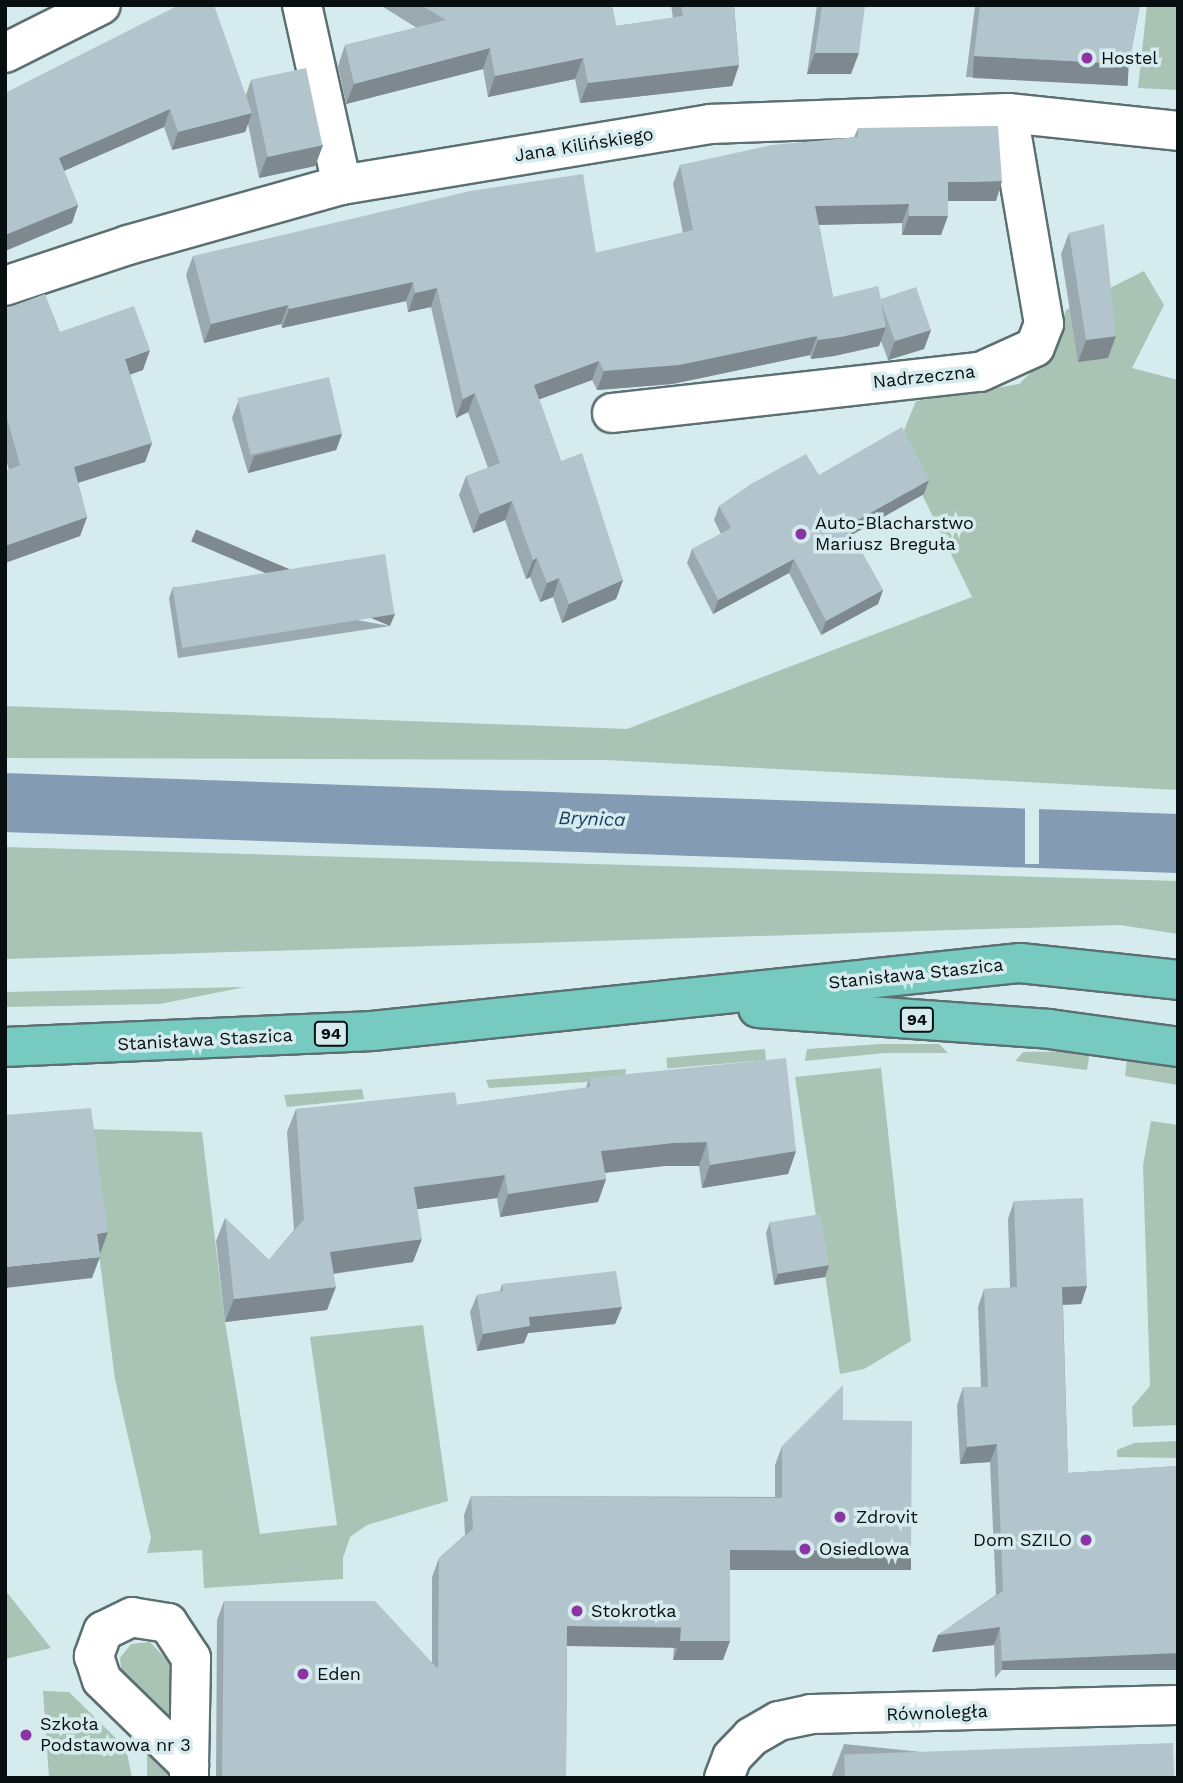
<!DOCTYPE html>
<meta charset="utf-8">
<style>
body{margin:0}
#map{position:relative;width:1183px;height:1783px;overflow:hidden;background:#d6ebee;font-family:"Work Sans",sans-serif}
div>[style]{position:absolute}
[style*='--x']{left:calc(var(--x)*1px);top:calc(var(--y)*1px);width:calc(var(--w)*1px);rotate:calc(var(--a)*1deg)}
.green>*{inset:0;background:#a9c4b5;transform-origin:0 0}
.water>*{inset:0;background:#849bb4;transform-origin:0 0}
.pier>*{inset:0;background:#d6ebee;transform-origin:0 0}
.roads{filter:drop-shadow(2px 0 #5c6f71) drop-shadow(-2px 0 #5c6f71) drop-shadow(0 2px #5c6f71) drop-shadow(0 -2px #5c6f71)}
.street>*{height:38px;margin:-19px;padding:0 19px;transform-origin:19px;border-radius:19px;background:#fff}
.primary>*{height:38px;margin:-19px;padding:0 19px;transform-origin:19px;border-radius:19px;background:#76cac0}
.wall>*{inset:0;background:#99a9af}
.shaded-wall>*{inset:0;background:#7d898f;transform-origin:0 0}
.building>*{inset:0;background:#b2c4cc;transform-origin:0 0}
.dots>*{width:19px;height:19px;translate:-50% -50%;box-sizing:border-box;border:4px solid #d6ebee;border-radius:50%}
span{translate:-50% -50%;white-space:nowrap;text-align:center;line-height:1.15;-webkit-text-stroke:7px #d6ebee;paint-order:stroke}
.shield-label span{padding:2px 5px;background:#d6ebee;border:2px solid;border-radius:5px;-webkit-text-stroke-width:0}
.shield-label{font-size:16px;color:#080f10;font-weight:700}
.poi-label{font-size:18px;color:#080f10}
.left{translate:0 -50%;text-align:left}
.right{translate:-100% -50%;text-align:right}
.street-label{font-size:18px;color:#080f10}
.water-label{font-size:19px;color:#173b5f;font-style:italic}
.frame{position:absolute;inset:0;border:7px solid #080f10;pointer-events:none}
</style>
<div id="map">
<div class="green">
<i style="clip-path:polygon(1147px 5px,1178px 5px,1178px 90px,1138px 88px)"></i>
<i style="clip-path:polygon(1144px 271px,1164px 305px,1132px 368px,1178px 380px,1178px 790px,606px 760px,5px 758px,5px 706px,627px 729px,972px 597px,898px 445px,916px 401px,1019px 384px,1050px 354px,1066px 310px)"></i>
<i style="clip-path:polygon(5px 847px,1178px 881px,1178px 934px,1120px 925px,5px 959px)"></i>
<i style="clip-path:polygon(245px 987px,160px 1004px,5px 1007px,5px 992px)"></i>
<i style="clip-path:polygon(881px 1044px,939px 1044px,948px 1053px,884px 1053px,805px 1061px,807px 1049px)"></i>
<i style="left:765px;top:1049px;width:11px;height:99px;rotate:85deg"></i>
<i style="clip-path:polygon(1090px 1051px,1087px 1070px,1015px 1061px,1023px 1052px)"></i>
<i style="clip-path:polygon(1127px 1059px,1178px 1063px,1178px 1085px,1125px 1076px)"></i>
<i style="clip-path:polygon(881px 1068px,911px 1341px,864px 1369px,840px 1374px,795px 1077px)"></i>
<i style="clip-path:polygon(626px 1069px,625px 1076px,585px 1082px,489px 1088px,486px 1080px)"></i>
<i style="clip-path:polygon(362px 1089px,364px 1099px,287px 1107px,284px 1095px)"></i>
<i style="clip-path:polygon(1151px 1121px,1178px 1125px,1178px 1425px,1133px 1427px,1132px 1407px,1150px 1386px,1143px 1165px)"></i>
<i style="clip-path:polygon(83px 1129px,202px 1132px,225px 1322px,260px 1534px,337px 1525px,310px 1337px,423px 1325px,448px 1501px,367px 1525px,350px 1537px,343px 1558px,343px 1579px,204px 1588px,202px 1550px,147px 1553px,151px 1538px,115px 1379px)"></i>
<i style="clip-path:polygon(1178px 1441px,1178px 1458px,1117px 1457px,1117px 1450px,1134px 1443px)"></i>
<i style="clip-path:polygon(5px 1590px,51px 1648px,5px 1659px)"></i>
<i style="clip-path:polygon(150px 1642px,176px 1670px,177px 1737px,122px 1677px,120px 1658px,131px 1644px)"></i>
<i style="clip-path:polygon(43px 1691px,69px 1692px,126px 1748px,132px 1778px,49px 1778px)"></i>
<i style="clip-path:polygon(147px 1746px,175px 1778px,147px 1778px)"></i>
</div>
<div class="water">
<i style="left:5px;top:773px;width:1174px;height:59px;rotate:2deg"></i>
</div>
<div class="pier">
<i style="left:1025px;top:803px;width:14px;height:61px"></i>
</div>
<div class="roads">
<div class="street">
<i style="--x:302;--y:5;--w:184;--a:77.5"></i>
<i style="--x:5;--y:53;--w:107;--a:-26.6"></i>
<i style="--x:5;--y:286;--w:130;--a:-18.4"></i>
<i style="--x:128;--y:245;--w:222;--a:-15.7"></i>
<i style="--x:342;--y:185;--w:373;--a:-9.4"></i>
<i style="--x:710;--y:124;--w:298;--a:-2.1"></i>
<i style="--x:1008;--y:113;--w:171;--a:6"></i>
<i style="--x:612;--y:413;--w:370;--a:-6.4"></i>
<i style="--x:980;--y:372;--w:60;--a:-24.4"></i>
<i style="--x:1035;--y:347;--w:25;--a:-69"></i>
<i style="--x:1044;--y:324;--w:214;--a:-99.7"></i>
<i style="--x:189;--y:1778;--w:13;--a:-90"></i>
<i style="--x:189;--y:1765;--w:107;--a:-88.9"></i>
<i style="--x:191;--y:1658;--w:42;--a:-123.3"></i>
<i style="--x:168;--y:1623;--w:36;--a:-171"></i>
<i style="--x:132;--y:1617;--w:32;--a:154"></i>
<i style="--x:103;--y:1631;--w:27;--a:110"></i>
<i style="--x:94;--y:1656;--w:25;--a:72"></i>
<i style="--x:102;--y:1680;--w:122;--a:44.3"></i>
<i style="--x:724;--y:1778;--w:22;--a:-69"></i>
<i style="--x:732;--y:1757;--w:28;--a:-46"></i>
<i style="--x:751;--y:1737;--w:32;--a:-30"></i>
<i style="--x:779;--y:1721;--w:33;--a:-12"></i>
<i style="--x:811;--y:1714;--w:367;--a:-1.4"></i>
</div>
<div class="primary">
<i style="--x:758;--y:1008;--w:292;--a:4.1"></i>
<i style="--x:1049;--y:1029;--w:130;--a:7.9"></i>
<i style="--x:5;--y:1047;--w:367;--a:-2.5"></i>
<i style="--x:372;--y:1031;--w:652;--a:-5.99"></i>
<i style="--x:1020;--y:963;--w:159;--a:6.1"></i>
</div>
</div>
<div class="wall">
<i style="clip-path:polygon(380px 5px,612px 5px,616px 26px,673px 18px,671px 5px,734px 5px,739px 65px,732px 86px,580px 103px,575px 79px,488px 97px,483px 69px,346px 104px,338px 66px,345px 45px,417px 28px)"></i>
<i style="clip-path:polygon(817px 5px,865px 5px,851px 74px,807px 74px)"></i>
<i style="clip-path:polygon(970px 5px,1140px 5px,1129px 64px,1122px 84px,966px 77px,975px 6px)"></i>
<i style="clip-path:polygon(251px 80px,323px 145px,315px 166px,259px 178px,248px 124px,245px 132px,172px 150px,164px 127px,64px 171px,78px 205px,72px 223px,5px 251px,5px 93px,246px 95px)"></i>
<i style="clip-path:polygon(858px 128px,996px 201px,948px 201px,941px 235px,902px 235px,902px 223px,819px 225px,833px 297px,881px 299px,931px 330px,924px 349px,888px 360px,881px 341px,879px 346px,834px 356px,811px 359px,810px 355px,672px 384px,597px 390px,592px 380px,539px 399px,561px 461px,623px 580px,616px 599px,562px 623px,553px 597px,540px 602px,530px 577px,526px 579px,505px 520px,473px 533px,459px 495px,466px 476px,488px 468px,468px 412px,456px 418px,431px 307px,408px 312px,406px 301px,282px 328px,281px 324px,204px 343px,186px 275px,193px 256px,596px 253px,683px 233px,673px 184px,680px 165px,854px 137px)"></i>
<i style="clip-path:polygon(1069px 233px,1108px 358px,1078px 362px,1061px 254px)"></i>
<i style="clip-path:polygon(5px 309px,143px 370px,130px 374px,152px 443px,145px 462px,78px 483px,87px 517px,80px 536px,5px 563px,5px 471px,9px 470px,5px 456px)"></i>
<i style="clip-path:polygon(238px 402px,342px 434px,336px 450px,248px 473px,232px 418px)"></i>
<i style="clip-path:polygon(819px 475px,924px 494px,852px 535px,883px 590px,878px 604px,821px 635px,789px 573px,713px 614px,687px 563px,692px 549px,721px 534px,714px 520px,719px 506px)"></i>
<i style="clip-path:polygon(173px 587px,390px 626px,178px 658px,169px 598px)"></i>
<i style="clip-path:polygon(589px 1078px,796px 1151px,788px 1174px,702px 1188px,699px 1166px,664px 1166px,605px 1173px,606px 1179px,598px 1202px,500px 1217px,497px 1198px,417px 1209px,413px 1262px,334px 1274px,327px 1310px,225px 1322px,216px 1241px,225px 1218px,269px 1260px,294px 1230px,287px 1132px,296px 1109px,457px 1105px,586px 1088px)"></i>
<i style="clip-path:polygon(1014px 1201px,1087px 1286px,1081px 1304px,1063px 1305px,1068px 1473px,1178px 1466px,995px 1678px,994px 1645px,932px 1652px,938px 1635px,996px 1595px,990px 1462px,960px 1464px,957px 1405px,963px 1387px,981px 1387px,978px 1307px,984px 1289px,1010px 1288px,1008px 1219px)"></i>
<i style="clip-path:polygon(770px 1222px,829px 1265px,825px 1277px,774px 1285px,766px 1233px)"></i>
<i style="clip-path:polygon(502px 1284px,622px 1307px,615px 1324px,528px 1333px,524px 1343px,477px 1351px,470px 1312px,477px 1295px,500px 1291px)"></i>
<i style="clip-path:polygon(843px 1420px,905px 1569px,730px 1569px,723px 1660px,673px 1660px,674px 1646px,567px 1645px,566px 1778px,216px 1778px,217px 1620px,224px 1601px,432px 1662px,432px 1577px,439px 1558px,465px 1535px,464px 1515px,471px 1496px,775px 1497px,775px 1465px,782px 1446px)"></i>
<i style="clip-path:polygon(844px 1744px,1174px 1778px,831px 1778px)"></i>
</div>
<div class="shaded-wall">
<i style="clip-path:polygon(490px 48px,483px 69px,346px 104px,354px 84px)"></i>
<i style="clip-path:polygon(815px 53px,859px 53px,851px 74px,807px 74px)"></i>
<i style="left:974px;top:56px;width:155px;height:22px;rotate:3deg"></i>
<i style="clip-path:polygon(583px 58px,575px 79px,488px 97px,495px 76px)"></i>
<i style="clip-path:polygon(739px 65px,732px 86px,580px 103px,588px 83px)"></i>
<i style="clip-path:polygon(170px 109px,164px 127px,52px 176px,59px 158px)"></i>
<i style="clip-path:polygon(252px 113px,245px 132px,172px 150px,178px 132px)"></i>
<i style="clip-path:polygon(323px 145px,315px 166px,259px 178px,267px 156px)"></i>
<i style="clip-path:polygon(1002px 181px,996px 201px,941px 201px,948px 182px)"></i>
<i style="clip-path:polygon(909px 204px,902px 223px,808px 225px,815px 206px)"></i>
<i style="clip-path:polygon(78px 205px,72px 223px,5px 251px,5px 235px)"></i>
<i style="clip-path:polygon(909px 216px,948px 216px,941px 235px,902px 235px)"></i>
<i style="clip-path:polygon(413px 282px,406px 301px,282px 328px,289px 309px)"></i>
<i style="clip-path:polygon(437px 288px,431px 307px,408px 312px,415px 293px)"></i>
<i style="clip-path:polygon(288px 305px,281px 324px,204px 343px,211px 324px)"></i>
<i style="clip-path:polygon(886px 327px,879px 346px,834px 356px,811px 359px,818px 340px)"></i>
<i style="clip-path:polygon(931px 330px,924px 349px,888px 360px,895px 341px)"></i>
<i style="clip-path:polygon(817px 336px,810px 355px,672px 384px,597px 390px,604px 371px)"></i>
<i style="clip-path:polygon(1116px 336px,1108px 358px,1078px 362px,1086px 340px)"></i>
<i style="clip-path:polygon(150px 350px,143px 370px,118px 379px,125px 359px)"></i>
<i style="clip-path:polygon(599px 361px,592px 380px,527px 404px,534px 385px)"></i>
<i style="clip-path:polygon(475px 393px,468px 412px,456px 418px,463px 399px)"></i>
<i style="clip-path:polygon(342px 434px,336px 450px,248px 473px,254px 456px)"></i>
<i style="clip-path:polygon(152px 443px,145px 462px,67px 486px,74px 467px)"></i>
<i style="clip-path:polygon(929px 480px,924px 494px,842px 540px,847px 526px)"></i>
<i style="clip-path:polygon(512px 501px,505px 520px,473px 533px,480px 514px)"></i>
<i style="clip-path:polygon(87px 517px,80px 536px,5px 563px,5px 546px)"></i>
<i style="clip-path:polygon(537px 558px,530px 577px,526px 579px,533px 560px)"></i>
<i style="clip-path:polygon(794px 559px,789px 573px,713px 614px,718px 600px)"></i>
<i style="clip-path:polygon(559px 578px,553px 597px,540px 602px,547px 583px)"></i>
<i style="clip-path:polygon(623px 580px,616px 599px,562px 623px,569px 604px)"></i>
<i style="clip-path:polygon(883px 590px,878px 604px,821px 635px,826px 621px)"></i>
<i style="left:395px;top:614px;width:13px;height:216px;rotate:113deg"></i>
<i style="clip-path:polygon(707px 1142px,699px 1166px,664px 1166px,593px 1174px,601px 1151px,673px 1143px)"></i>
<i style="clip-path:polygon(796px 1151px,788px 1174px,702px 1188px,710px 1165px)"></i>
<i style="clip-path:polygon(505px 1175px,497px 1198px,405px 1211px,414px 1187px)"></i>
<i style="clip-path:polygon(606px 1179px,598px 1202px,500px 1217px,508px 1194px)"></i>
<i style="clip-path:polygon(108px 1232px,100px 1254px,97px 1234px)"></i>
<i style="clip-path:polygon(422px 1239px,413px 1262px,322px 1275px,330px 1252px)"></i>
<i style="clip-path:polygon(100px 1257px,92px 1278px,5px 1288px,5px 1267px)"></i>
<i style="clip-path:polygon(829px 1265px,825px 1277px,774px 1285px,778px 1274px)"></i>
<i style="clip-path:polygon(1087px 1286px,1081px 1304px,1056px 1305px,1062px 1287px)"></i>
<i style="clip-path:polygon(336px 1287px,327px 1310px,225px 1322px,234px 1299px)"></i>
<i style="clip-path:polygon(622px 1307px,615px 1324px,528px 1333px,524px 1343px,477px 1351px,483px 1334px,529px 1317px)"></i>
<i style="clip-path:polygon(997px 1444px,990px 1462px,960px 1464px,967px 1447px)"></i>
<i style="left:730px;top:1550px;width:181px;height:20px"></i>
<i style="left:567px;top:1626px;width:114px;height:20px;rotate:1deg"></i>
<i style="clip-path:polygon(1000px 1627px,994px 1645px,932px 1652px,938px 1635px)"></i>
<i style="clip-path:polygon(680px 1641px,730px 1641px,723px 1660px,673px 1660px)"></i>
<i style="left:1178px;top:1653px;width:17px;height:176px;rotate:90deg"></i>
</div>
<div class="building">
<i style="clip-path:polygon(179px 5px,214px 5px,252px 113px,178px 132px,170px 109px,59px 158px,78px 205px,5px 235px,5px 93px)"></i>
<i style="clip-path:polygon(421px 5px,612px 5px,616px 26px,683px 16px,681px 5px,734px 5px,739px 65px,588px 83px,583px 58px,495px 76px,490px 48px,354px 84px,345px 45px,446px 20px)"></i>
<i style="clip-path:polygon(822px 5px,865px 5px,859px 53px,815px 53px)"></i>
<i style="clip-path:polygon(980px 5px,1140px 5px,1129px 64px,974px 56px)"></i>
<i style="left:306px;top:68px;width:79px;height:56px;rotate:78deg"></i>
<i style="clip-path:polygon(998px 126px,1002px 181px,948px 182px,948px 216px,909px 216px,909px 204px,815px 206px,833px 297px,878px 286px,881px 299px,916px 287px,931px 330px,895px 341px,881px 303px,886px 327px,841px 337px,818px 340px,817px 336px,679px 365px,604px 371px,599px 361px,534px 385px,561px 461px,582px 453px,623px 580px,569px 604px,559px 578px,547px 583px,537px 558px,533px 560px,512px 501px,480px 514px,466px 476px,500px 463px,475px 393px,463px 399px,437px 288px,415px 293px,413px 282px,289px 309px,288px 305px,211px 324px,193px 256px,470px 191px,583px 174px,596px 253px,693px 230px,680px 165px,772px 145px,858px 137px,858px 128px)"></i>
<i style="clip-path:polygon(1104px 224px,1116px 336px,1086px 340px,1069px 233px)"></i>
<i style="clip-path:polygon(45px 294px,60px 332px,134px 306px,150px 350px,125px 359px,152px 443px,74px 467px,87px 517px,5px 546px,5px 471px,20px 465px,5px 411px,5px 309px)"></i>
<i style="left:329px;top:377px;width:58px;height:94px;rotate:77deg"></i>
<i style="clip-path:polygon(902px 427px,929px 480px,847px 526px,883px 590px,826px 621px,794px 559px,718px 600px,692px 549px,731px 528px,719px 506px,751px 484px,806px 454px,819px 475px)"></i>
<i style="left:385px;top:554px;width:61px;height:215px;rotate:81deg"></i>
<i style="clip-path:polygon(786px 1058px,796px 1151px,710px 1165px,707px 1142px,673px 1143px,601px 1151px,606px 1179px,508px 1194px,505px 1175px,414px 1187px,422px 1239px,330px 1252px,336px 1287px,234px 1299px,225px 1218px,269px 1260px,304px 1219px,296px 1109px,455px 1092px,457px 1105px,590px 1087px,589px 1078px)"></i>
<i style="clip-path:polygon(91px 1108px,108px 1232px,97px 1234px,100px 1257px,5px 1267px,5px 1115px)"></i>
<i style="clip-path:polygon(1083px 1198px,1087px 1286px,1062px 1287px,1068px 1473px,1178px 1466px,1178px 1653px,1002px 1661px,1000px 1627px,938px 1635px,1003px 1591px,997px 1444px,967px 1447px,963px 1387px,988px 1387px,984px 1289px,1017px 1287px,1014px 1201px)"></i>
<i style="left:821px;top:1214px;width:52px;height:52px;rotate:81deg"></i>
<i style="clip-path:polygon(616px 1271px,622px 1307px,529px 1317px,530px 1326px,483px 1334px,477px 1295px,503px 1291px,502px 1284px)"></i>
<i style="clip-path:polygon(843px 1385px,843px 1420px,912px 1421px,911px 1551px,730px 1550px,730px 1641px,680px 1641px,681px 1627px,567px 1626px,566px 1778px,222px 1778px,224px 1601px,375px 1601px,438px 1669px,439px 1558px,473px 1529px,471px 1496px,782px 1498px,782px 1446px)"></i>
<i style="left:1173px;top:1743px;width:35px;height:329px;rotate:88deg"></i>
</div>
<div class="dots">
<i style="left:1087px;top:58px;background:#8935a3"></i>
<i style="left:801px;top:534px;background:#8935a3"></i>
<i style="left:840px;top:1517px;background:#8935a3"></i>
<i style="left:1086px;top:1540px;background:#8935a3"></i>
<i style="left:805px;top:1549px;background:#8935a3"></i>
<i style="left:577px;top:1611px;background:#8935a3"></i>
<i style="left:303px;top:1674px;background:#8935a3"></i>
<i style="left:26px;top:1735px;background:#8935a3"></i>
</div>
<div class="shield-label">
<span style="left:917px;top:1020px">94</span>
<span style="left:331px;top:1034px">94</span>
</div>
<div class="poi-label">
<span class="left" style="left:1101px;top:58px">Hostel</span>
<span class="left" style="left:815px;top:534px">Auto-Blacharstwo<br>Mariusz Breguła</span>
<span class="left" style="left:856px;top:1517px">Zdrovit</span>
<span class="right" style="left:1072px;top:1540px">Dom SZILO</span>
<span class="left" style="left:819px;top:1549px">Osiedlowa</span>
<span class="left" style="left:591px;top:1611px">Stokrotka</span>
<span class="left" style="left:317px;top:1674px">Eden</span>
<span class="left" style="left:40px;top:1735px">Szkoła<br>Podstawowa nr 3</span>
</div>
<div class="street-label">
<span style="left:584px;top:145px;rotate:-9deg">Jana Kilińskiego</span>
<span style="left:924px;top:377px;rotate:-6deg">Nadrzeczna</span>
<span style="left:916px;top:974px;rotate:-6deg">Stanisława Staszica</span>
<span style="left:205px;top:1040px;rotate:-3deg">Stanisława Staszica</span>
<span style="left:937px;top:1713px;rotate:-2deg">Równoległa</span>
</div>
<div class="water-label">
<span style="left:592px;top:819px;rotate:2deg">Brynica</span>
</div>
<div class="frame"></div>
</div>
